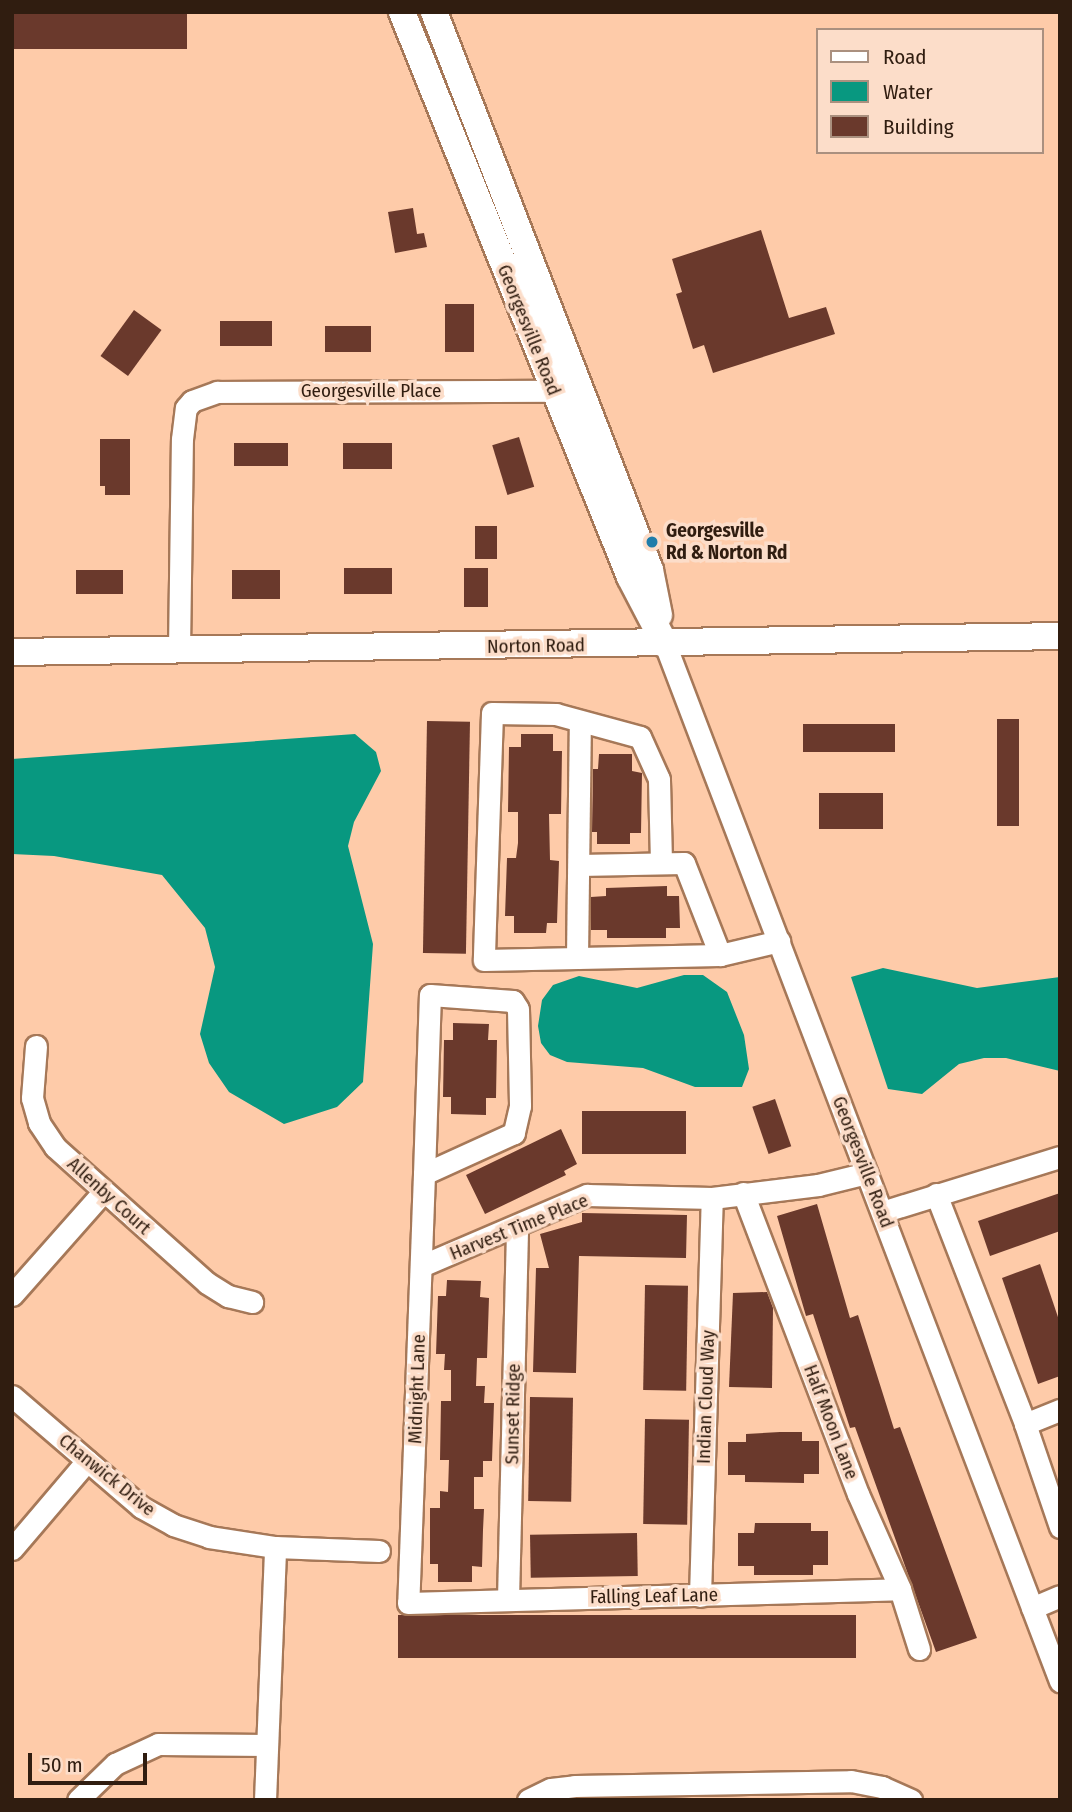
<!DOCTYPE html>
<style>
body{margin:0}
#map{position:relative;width:1072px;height:1812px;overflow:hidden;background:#fecba9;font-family:"Fira Sans Condensed",sans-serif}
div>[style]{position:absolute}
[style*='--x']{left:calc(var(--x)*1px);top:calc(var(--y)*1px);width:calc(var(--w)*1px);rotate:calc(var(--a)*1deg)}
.water>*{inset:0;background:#089880}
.building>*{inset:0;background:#6a392c;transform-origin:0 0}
.roads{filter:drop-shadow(2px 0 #a67858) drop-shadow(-2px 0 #a67858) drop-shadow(0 2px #a67858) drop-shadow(0 -2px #a67858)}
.minor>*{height:21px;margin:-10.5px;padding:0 10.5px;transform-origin:10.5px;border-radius:10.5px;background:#fff}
.major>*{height:26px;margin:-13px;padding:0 13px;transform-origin:13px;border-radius:13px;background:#fff}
.dots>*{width:19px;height:19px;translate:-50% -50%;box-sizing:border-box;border:4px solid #fcddc9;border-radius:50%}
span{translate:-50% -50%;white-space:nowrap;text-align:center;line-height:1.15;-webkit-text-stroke:7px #fcddc9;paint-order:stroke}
.street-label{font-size:19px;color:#301d10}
.poi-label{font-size:19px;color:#301d10;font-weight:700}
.left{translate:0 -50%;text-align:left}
.frame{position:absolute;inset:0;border:14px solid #301d10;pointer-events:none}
.legend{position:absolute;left:816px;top:28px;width:228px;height:126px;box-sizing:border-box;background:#fcddc9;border:2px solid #aa907f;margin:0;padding:9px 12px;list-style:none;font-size:21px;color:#301d10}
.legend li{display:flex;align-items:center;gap:14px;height:35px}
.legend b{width:35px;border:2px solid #aa907f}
.scale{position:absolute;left:28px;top:1753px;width:119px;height:32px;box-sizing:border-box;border:4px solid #301d10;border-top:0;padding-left:9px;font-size:21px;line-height:24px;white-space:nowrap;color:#301d10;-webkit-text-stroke:5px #fcddc9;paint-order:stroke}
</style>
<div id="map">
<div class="water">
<i style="clip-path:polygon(355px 734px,376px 752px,381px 771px,354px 822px,348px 846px,373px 944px,363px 1082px,337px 1107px,284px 1124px,229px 1092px,209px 1063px,200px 1034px,215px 967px,205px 928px,162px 875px,54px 856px,12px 854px,12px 759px)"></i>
<i style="clip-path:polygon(883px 968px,977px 988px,1060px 977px,1060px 1071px,1006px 1058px,984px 1058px,959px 1064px,922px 1094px,888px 1089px,851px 977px)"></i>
<i style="clip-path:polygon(684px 975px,703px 975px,727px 992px,744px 1035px,749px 1069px,742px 1087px,695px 1087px,643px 1068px,567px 1062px,550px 1055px,541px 1043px,538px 1026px,542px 1000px,553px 985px,579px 976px,637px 988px)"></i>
</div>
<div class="building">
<i style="left:12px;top:12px;width:175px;height:37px"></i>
<i style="clip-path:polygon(413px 208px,417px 234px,424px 233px,427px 247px,395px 253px,388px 212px)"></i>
<i style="clip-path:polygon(761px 230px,789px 318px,826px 307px,835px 334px,713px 373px,704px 345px,693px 349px,676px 294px,682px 292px,672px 259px)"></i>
<i style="left:445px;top:304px;width:29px;height:48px"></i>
<i style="left:134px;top:310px;width:34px;height:57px;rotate:36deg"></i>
<i style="left:220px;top:321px;width:52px;height:25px"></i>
<i style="left:325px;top:326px;width:46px;height:26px"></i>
<i style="left:519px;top:437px;width:52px;height:28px;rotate:73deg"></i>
<i style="clip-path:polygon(100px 439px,130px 439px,130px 495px,105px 495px,105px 486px,100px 486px)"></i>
<i style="left:234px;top:443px;width:54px;height:23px"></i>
<i style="left:343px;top:443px;width:49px;height:26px"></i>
<i style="left:475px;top:526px;width:22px;height:33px"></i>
<i style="left:344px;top:568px;width:48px;height:26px"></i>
<i style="left:464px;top:568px;width:24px;height:39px"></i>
<i style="left:76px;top:570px;width:47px;height:24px"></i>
<i style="left:232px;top:570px;width:48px;height:29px"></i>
<i style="left:997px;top:719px;width:22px;height:107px"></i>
<i style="left:427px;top:721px;width:43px;height:232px;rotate:1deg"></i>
<i style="left:803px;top:724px;width:92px;height:28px"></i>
<i style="clip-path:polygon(521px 734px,553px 734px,553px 751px,562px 751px,561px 814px,549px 814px,550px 860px,559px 861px,557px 923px,547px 923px,546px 933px,514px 933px,514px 916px,505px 916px,507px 858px,516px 858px,518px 843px,518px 812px,508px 812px,509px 747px,521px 747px)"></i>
<i style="clip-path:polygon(599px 754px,632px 754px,632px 771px,642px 773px,641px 833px,630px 833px,630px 844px,597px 844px,597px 832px,592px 832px,593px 769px,598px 769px)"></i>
<i style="left:819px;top:793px;width:64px;height:36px"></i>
<i style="clip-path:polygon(667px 886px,667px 896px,679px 896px,680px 928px,666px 928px,666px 938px,607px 938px,607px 930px,591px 930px,591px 897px,606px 896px,606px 888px)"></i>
<i style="clip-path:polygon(453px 1023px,489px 1024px,488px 1040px,497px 1040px,496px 1098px,486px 1098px,486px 1115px,451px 1114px,451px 1097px,443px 1097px,444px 1040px,453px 1040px)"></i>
<i style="left:775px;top:1099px;width:50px;height:24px;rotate:71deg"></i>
<i style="left:686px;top:1111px;width:43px;height:104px;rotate:90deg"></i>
<i style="clip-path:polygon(561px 1129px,577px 1164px,564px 1171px,566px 1175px,485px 1214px,466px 1175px)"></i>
<i style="clip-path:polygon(1060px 1193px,1060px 1231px,990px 1256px,978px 1221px)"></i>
<i style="clip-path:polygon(817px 1204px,850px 1318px,858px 1315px,894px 1429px,900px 1427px,977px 1638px,936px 1652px,855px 1427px,850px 1428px,813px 1314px,806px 1316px,777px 1216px)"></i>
<i style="clip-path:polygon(582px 1213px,687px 1215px,686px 1258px,579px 1256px,576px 1373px,533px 1372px,536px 1268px,549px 1268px,540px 1234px,582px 1222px)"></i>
<i style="clip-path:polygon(1040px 1264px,1060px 1323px,1060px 1376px,1038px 1384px,1002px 1278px)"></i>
<i style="clip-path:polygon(447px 1280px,481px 1281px,480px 1297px,489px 1298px,487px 1358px,477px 1358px,476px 1386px,485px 1386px,484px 1403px,494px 1403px,492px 1461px,483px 1461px,483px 1477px,474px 1477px,474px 1509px,484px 1509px,483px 1530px,482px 1567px,472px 1566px,472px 1582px,438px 1582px,438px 1564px,430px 1564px,430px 1508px,440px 1508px,440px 1491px,448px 1492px,449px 1460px,440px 1460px,441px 1401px,451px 1401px,451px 1370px,444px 1370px,445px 1354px,436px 1354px,438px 1296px,446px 1296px)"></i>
<i style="left:645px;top:1285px;width:43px;height:105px;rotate:1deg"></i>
<i style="clip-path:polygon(767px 1292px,773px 1308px,772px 1388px,729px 1387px,733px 1293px)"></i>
<i style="left:530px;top:1397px;width:43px;height:104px;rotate:1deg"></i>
<i style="left:645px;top:1419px;width:44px;height:105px;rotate:1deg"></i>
<i style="clip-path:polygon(780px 1432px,802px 1432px,802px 1441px,819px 1441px,819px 1474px,804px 1474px,804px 1483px,745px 1482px,745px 1475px,728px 1475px,728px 1442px,746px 1442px,746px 1434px)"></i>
<i style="clip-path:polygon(755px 1523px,811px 1523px,811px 1531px,828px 1531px,828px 1565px,813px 1565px,813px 1575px,754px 1575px,754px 1566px,738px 1566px,738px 1533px,754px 1533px)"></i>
<i style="left:637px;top:1533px;width:43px;height:107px;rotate:89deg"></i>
<i style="left:856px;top:1615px;width:43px;height:458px;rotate:90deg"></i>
</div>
<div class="roads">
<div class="minor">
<i style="--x:665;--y:644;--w:1110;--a:69.15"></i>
<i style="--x:179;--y:650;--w:211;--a:-89.2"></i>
<i style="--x:182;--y:439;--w:31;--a:-83"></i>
<i style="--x:186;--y:408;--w:9;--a:-49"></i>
<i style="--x:192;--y:401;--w:27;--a:-20"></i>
<i style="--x:217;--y:392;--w:336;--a:-0.2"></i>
<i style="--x:661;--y:862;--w:83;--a:-91.4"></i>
<i style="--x:659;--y:779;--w:46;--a:-114.3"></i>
<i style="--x:640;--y:737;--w:87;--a:-164.7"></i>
<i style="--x:556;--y:714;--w:64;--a:-179.1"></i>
<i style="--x:492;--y:713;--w:247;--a:91.9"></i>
<i style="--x:484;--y:960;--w:236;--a:-1.2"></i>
<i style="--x:720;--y:955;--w:61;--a:-13.3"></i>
<i style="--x:579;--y:865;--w:105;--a:-1.1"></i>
<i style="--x:684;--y:863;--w:99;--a:68.6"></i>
<i style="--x:577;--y:958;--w:236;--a:-89.3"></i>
<i style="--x:430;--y:995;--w:83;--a:4.1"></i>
<i style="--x:513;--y:1001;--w:9;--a:58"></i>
<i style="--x:518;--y:1009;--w:97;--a:88.8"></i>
<i style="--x:520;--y:1106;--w:28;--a:103"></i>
<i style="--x:514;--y:1133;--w:99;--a:155.5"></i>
<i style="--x:424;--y:1174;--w:179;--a:-88.1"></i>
<i style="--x:36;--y:1046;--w:52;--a:94.4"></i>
<i style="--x:32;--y:1098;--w:26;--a:74"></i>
<i style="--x:39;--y:1123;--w:29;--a:56"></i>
<i style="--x:55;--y:1147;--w:204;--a:41.8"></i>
<i style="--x:207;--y:1283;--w:25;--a:32"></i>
<i style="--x:228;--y:1296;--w:25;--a:14"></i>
<i style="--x:424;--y:1174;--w:429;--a:92.1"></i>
<i style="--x:408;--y:1603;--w:492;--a:-1.6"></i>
<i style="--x:743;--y:1193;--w:322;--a:69.1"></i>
<i style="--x:858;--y:1494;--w:104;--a:66.1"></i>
<i style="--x:900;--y:1589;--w:63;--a:72.4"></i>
<i style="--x:936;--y:1194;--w:247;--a:68.8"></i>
<i style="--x:1025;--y:1424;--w:109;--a:71.2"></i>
<i style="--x:882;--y:1212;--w:186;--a:-17.2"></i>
<i style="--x:421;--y:1266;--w:181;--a:-23.2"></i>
<i style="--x:587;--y:1195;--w:125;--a:1.4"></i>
<i style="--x:712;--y:1198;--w:107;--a:-7"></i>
<i style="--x:818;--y:1185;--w:50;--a:-13.8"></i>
<i style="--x:12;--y:1295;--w:137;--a:-48.5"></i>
<i style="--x:12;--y:1396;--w:170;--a:40.7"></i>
<i style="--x:141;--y:1507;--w:37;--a:29"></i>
<i style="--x:173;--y:1525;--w:38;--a:18"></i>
<i style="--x:209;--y:1537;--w:67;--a:8.6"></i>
<i style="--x:275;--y:1547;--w:104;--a:2.2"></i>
<i style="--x:1025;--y:1424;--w:38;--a:-22"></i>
<i style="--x:12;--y:1549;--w:116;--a:-49.6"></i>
<i style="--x:700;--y:1596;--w:398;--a:-88.3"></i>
<i style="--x:508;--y:1599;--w:371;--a:-88.6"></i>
<i style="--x:1032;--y:1608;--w:30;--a:-23"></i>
<i style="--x:78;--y:1800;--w:52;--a:-44.2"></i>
<i style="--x:115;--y:1764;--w:47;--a:-24.9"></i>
<i style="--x:158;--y:1744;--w:109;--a:0.5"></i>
<i style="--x:265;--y:1800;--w:253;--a:-87.7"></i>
<i style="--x:528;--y:1800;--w:25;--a:-26"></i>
<i style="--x:551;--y:1789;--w:24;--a:-7"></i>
<i style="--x:575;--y:1786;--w:276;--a:-1"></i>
<i style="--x:851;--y:1781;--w:32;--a:11"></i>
<i style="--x:882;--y:1787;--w:32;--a:24"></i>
</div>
<div class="major">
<i style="--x:402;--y:12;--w:609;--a:68.02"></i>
<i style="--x:630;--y:577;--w:76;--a:62.4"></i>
<i style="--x:434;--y:12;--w:598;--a:68.84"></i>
<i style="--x:650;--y:570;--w:46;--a:78.7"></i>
<i style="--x:12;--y:652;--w:1048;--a:-0.87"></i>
</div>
</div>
<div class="dots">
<i style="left:652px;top:542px;background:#207daa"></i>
</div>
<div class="street-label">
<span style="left:529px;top:330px;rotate:68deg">Georgesville Road</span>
<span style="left:371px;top:391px">Georgesville Place</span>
<span style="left:536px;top:646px;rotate:-1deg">Norton Road</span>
<span style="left:863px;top:1162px;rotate:69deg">Georgesville Road</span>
<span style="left:109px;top:1196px;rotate:42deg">Allenby Court</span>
<span style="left:519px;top:1227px;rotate:-22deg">Harvest Time Place</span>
<span style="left:417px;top:1389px;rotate:-88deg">Midnight Lane</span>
<span style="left:706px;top:1397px;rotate:-88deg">Indian Cloud Way</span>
<span style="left:513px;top:1414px;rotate:-89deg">Sunset Ridge</span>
<span style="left:831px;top:1422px;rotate:69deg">Half Moon Lane</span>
<span style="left:107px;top:1475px;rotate:39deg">Chanwick Drive</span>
<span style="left:654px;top:1596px;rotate:-1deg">Falling Leaf Lane</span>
</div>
<div class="poi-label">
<span class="left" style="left:666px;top:542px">Georgesville<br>Rd &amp; Norton Rd</span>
</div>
<div class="frame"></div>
<ul class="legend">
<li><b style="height:9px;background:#fff"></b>Road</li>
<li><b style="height:19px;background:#089880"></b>Water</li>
<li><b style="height:19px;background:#6a392c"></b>Building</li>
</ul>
<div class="scale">50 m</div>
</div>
